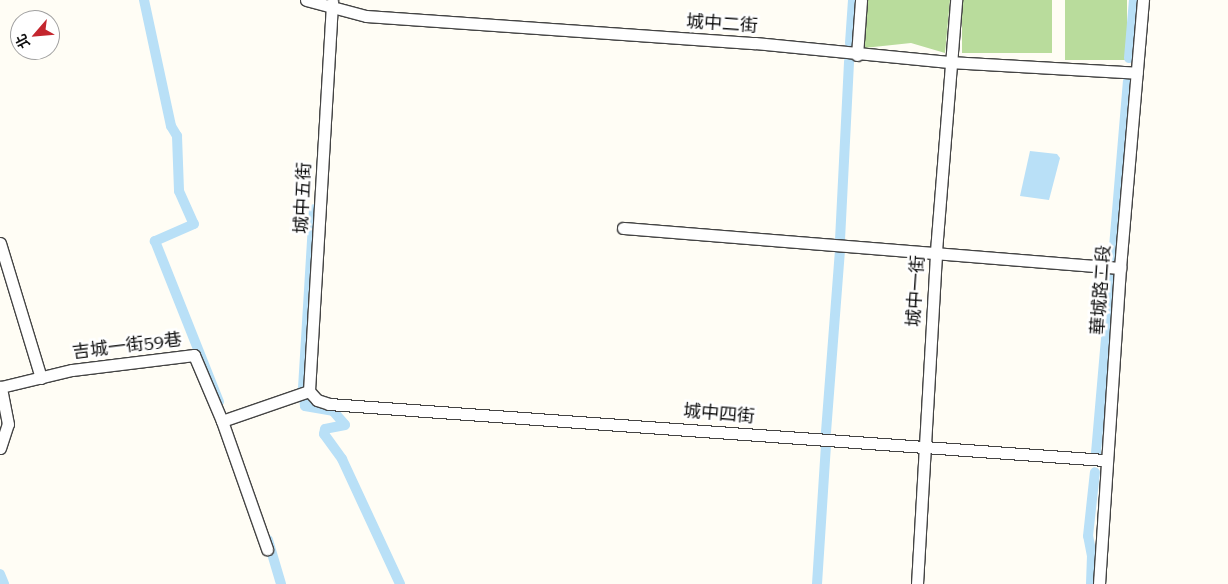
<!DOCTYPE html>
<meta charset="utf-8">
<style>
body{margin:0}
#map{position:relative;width:1228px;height:584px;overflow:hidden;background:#fffdf5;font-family:"Roboto Serif","Noto Sans TC",serif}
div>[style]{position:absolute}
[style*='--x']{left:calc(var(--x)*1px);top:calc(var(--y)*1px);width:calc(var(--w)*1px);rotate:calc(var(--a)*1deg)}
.forest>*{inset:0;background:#b9dc9c;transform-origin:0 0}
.water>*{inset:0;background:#b9e0f7}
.canal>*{height:10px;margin:-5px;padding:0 5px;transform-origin:5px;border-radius:5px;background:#b9e0f7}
.roads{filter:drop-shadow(1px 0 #444) drop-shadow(-1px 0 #444) drop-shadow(0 1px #444) drop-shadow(0 -1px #444)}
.minor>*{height:11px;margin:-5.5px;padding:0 5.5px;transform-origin:5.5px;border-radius:5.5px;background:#fff}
span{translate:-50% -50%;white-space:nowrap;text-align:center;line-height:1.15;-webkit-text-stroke:5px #fff;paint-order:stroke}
.street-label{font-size:18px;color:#111}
.north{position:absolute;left:10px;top:10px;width:50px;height:50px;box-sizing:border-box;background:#fff;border:1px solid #a0a0a0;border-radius:50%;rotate:243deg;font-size:14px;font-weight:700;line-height:20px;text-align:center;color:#111}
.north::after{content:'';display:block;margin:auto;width:18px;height:22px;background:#c4262e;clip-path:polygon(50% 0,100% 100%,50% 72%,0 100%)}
</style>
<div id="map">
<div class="forest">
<i style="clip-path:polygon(867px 0,950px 0,945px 53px,911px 43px,864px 48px)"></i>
<i style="left:962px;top:0;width:90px;height:53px"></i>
<i style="left:1065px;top:0;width:62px;height:60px"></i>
</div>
<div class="water">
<i style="clip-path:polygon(1030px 151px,1057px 154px,1060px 158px,1049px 200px,1020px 196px)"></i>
</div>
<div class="canal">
<i style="--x:144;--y:0;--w:129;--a:77.9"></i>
<i style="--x:171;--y:126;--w:12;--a:59"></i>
<i style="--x:177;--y:136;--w:55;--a:87.9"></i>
<i style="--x:179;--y:191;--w:36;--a:66"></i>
<i style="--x:194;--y:224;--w:43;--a:156.4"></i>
<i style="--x:155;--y:241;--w:173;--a:68.3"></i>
<i style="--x:850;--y:43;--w:43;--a:-86"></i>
<i style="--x:1129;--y:58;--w:58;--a:-85.1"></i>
<i style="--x:840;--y:240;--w:179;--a:-87.1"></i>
<i style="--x:1113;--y:259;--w:178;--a:-85.2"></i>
<i style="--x:303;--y:388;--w:179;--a:-86.5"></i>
<i style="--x:304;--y:398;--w:8;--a:83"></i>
<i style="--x:305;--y:406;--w:28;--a:10"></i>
<i style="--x:333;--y:411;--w:18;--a:49"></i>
<i style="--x:345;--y:425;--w:20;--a:169"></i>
<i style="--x:325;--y:429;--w:5;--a:101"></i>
<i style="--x:324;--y:434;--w:31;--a:54"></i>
<i style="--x:342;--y:459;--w:138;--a:65.1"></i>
<i style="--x:826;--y:432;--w:183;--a:-85.6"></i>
<i style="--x:1096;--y:453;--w:185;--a:-85"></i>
<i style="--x:268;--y:540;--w:46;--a:73.5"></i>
<i style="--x:0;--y:574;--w:11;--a:68"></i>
<i style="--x:817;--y:584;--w:141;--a:-86.3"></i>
<i style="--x:1091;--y:584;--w:28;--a:-88"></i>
<i style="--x:1092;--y:556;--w:20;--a:-101"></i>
<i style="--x:1088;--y:536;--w:64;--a:-83.8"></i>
</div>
<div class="roads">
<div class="minor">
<i style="--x:306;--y:0;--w:62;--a:14.9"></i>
<i style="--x:366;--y:16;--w:390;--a:4"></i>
<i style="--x:755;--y:43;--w:195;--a:5.6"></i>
<i style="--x:949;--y:62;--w:188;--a:3.3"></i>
<i style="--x:857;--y:55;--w:55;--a:-85.8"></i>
<i style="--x:623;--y:228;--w:499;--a:4.6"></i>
<i style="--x:0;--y:243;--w:141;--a:73.1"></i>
<i style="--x:309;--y:391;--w:390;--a:-86.6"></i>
<i style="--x:222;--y:421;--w:136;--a:70.6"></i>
<i style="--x:0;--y:448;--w:25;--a:-72"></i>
<i style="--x:8;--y:424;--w:38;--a:-101"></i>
<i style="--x:1;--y:387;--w:73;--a:-13.5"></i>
<i style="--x:72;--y:370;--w:123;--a:-7"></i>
<i style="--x:194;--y:355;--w:72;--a:67"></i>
<i style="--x:222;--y:421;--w:92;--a:-19"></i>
<i style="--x:309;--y:391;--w:12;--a:48"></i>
<i style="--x:317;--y:400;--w:13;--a:18"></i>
<i style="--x:329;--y:404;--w:778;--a:4.13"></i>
<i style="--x:917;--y:584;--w:334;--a:-86.7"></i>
<i style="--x:936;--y:251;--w:252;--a:-85.4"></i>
<i style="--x:1099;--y:584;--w:317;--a:-86.2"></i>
<i style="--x:1120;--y:268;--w:269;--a:-85.1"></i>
</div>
</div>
<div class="street-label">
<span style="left:722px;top:24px;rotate:4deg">城中二街</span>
<span style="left:303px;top:198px;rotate:-87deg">城中五街</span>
<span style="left:1101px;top:290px;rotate:-86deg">華城路二段</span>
<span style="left:916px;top:291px;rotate:-86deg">城中一街</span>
<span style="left:127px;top:346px;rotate:-7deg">吉城一街59巷</span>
<span style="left:719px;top:414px;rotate:5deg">城中四街</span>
</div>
<div class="north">北</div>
</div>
